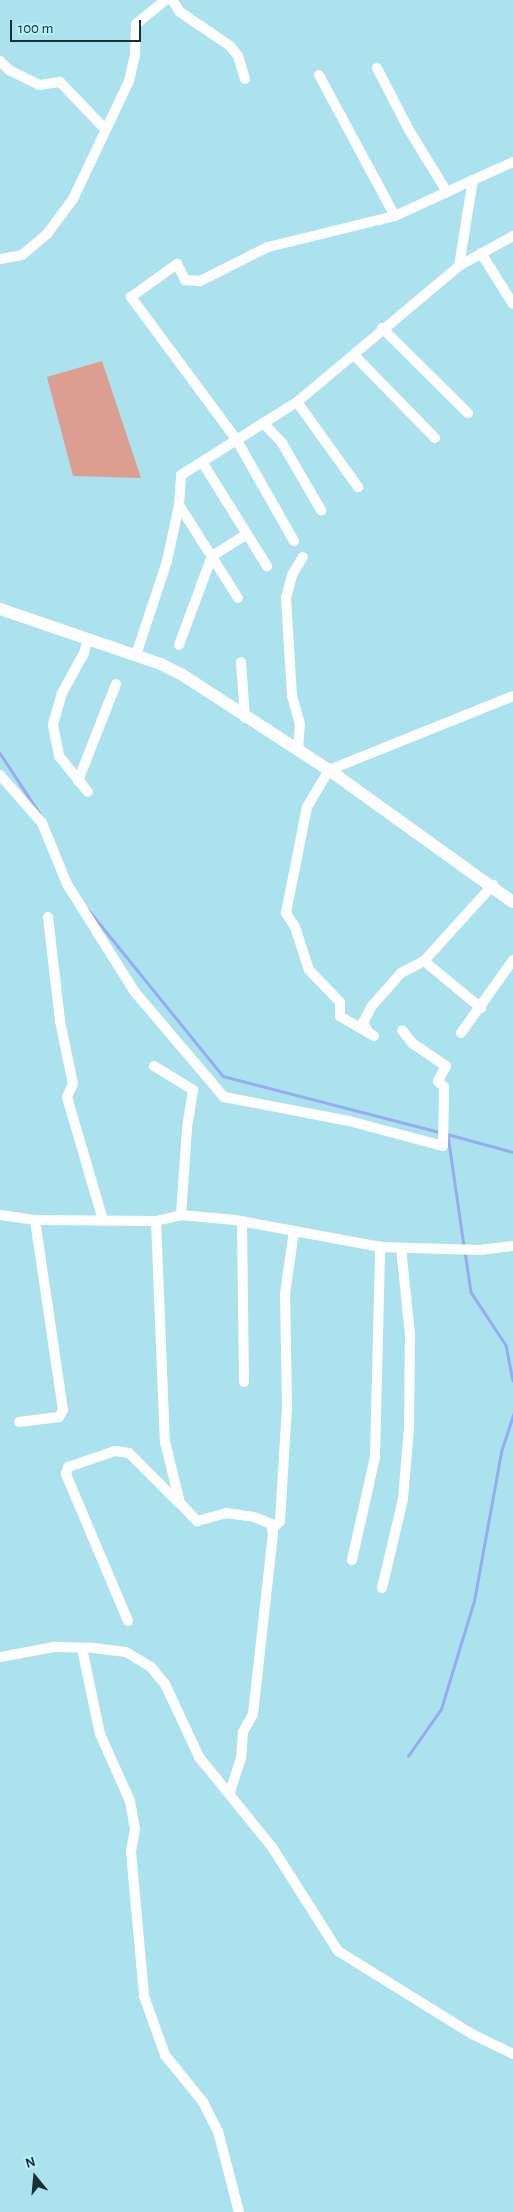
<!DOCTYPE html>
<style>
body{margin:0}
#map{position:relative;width:513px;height:2212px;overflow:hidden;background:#ace2ed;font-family:"Alegreya Sans",sans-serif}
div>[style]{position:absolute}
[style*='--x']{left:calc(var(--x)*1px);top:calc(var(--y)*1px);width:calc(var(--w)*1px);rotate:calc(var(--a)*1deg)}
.green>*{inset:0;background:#db9e91}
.stream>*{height:2.5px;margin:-1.25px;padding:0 1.25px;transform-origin:1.25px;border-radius:1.25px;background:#97aaf3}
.minor>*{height:10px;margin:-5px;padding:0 5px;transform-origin:5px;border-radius:5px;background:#fff}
.major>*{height:12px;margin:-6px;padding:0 6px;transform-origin:6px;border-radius:6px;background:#fff}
span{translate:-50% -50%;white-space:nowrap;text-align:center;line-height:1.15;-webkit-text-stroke:4px #b9effb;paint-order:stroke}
.north{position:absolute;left:10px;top:2152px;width:50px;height:50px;-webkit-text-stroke:4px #b9effb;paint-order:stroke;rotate:343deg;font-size:14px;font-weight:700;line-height:20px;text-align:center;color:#1a3034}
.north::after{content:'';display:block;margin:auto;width:18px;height:22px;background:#1a3034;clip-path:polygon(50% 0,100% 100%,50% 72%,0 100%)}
.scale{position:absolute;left:10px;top:20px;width:131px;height:22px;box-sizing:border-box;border:2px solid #1a3034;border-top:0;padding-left:6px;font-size:15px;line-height:18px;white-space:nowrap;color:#1a3034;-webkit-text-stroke:4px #b9effb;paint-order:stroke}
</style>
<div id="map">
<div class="green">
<i style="clip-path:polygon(102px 361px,141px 478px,73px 476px,47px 377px)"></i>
</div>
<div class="stream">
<i style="--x:0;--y:753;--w:73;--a:56.7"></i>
<i style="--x:87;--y:908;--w:216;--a:51"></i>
<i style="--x:223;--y:1076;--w:223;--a:14.5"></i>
<i style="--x:447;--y:1134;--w:68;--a:15.3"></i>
<i style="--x:448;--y:1135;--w:112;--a:81.8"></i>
<i style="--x:465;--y:1251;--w:41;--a:81.7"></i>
<i style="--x:471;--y:1292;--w:64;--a:56.6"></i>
<i style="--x:506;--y:1345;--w:36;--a:79"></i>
<i style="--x:408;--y:1756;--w:57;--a:-54.9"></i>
<i style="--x:441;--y:1709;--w:72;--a:-73.1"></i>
<i style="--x:462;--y:1640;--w:41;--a:-72.9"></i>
<i style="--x:474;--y:1601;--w:151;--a:-79.7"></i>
<i style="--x:501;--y:1452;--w:39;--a:-72"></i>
</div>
<div class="minor">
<i style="--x:172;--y:0;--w:14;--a:56"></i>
<i style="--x:180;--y:12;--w:60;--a:34.2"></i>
<i style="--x:230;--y:46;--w:13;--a:51"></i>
<i style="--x:238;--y:56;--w:24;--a:73"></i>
<i style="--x:0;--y:61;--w:13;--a:45"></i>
<i style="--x:9;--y:70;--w:34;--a:26"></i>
<i style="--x:40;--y:85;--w:20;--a:-9"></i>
<i style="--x:60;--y:82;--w:65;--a:46.2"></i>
<i style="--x:377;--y:68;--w:70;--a:62.7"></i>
<i style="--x:409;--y:130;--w:73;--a:58.5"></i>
<i style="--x:447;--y:192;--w:29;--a:-25"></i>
<i style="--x:319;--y:75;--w:160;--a:61.7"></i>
<i style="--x:481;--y:253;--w:60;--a:57.9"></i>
<i style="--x:0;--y:259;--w:22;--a:-10"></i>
<i style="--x:22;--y:255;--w:33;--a:-40"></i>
<i style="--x:47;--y:234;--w:44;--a:-53.4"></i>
<i style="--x:73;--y:199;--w:131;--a:-64.6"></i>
<i style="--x:129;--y:81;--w:28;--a:-77"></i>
<i style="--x:135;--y:54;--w:30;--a:-88"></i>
<i style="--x:136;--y:24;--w:38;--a:-39"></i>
<i style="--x:459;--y:266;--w:62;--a:-29.1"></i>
<i style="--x:382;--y:328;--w:121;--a:44.7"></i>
<i style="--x:354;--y:355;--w:116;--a:45.7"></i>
<i style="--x:297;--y:402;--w:105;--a:54.3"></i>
<i style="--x:263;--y:423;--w:28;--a:46"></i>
<i style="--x:282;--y:443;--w:78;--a:59.8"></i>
<i style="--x:202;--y:462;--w:123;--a:58"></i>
<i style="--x:179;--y:505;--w:110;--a:57.6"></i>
<i style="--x:294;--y:541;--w:117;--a:-119.6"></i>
<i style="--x:236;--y:439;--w:177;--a:-126.5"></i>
<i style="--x:131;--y:297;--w:57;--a:-35.7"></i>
<i style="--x:177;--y:264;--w:18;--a:63"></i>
<i style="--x:185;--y:280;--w:15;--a:4"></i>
<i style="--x:200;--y:281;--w:76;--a:-26.6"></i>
<i style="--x:268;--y:247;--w:131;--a:-13.7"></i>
<i style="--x:395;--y:216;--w:57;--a:-24.8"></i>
<i style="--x:88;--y:639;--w:15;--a:106"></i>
<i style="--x:84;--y:653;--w:46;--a:118.8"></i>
<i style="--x:62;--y:693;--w:33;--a:106"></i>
<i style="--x:53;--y:725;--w:32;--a:79"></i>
<i style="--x:59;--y:756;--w:46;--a:51.1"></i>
<i style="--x:179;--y:645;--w:95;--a:-69.7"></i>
<i style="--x:212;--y:556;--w:41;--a:-32.2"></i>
<i style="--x:136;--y:655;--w:99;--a:-71.7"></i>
<i style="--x:167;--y:561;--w:57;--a:-77.9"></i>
<i style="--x:179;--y:505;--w:30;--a:-86"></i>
<i style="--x:181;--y:475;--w:137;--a:-32.2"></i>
<i style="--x:297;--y:402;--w:212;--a:-40"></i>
<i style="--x:459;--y:266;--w:87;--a:-80.8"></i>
<i style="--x:473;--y:180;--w:44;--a:-24.2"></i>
<i style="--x:241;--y:662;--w:56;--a:85.9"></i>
<i style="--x:298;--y:751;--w:27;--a:-86"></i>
<i style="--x:300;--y:724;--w:29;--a:-106"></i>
<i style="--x:292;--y:696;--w:98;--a:-93.5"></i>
<i style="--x:286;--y:598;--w:24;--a:-75"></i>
<i style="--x:292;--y:575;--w:21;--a:-59"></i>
<i style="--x:0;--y:775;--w:64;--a:48.8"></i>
<i style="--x:42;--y:823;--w:66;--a:67.7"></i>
<i style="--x:67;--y:884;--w:126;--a:57.9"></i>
<i style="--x:134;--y:991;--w:139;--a:49.7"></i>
<i style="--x:224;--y:1097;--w:127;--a:10.9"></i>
<i style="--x:349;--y:1121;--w:97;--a:14.9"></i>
<i style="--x:443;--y:1146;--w:59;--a:-89"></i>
<i style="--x:444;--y:1087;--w:8;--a:-135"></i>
<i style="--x:438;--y:1081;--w:17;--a:-62"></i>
<i style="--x:446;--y:1066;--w:41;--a:-145.9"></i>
<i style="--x:412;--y:1043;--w:16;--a:-128"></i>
<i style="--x:78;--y:781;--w:104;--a:-68.6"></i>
<i style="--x:48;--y:917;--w:105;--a:83.4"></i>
<i style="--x:60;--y:1021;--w:64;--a:78.3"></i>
<i style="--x:73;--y:1084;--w:14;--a:115"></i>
<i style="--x:67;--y:1097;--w:128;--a:73.7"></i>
<i style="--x:424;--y:961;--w:74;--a:39.5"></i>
<i style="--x:369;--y:1033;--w:12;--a:-121"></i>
<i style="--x:363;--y:1023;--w:18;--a:-63"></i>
<i style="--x:371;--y:1007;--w:45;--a:-48.6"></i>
<i style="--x:401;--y:973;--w:26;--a:-28"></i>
<i style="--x:424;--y:961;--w:103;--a:-47.8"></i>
<i style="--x:461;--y:1033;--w:90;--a:-54.5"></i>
<i style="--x:374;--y:1036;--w:39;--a:-150"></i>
<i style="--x:340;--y:1016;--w:14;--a:-90"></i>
<i style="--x:340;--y:1002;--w:45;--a:-134.1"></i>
<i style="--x:309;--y:970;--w:45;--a:-108"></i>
<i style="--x:295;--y:927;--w:17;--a:-123"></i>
<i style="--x:286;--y:913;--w:108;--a:-78.8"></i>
<i style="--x:307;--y:807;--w:43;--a:-59.3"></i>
<i style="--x:329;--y:770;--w:198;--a:-21.9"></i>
<i style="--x:154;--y:1066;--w:46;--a:31.6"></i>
<i style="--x:193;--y:1090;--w:39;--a:99"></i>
<i style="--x:187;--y:1129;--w:86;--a:94"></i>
<i style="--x:0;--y:1215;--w:35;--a:8"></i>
<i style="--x:35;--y:1220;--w:121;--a:0.5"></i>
<i style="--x:156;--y:1221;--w:26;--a:-13"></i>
<i style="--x:181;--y:1215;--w:54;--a:5.3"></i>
<i style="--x:235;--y:1220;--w:147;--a:10.5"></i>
<i style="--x:380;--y:1247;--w:100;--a:1.7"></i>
<i style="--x:480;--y:1250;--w:33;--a:-7"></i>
<i style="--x:156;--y:1221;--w:221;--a:87.7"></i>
<i style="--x:165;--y:1442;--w:63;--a:76.2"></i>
<i style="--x:180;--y:1503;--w:25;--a:47"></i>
<i style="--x:197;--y:1521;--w:30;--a:-15"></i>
<i style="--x:226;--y:1513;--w:28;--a:8"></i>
<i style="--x:254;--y:1517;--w:18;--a:22"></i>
<i style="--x:271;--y:1524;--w:9;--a:77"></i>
<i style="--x:273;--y:1533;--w:182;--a:96.3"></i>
<i style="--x:253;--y:1714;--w:21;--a:119"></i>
<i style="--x:243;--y:1732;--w:26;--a:94"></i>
<i style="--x:241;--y:1758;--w:36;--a:108"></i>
<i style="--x:242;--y:1221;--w:161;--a:89.3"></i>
<i style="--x:19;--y:1422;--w:40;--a:-7.1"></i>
<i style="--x:59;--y:1417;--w:8;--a:-60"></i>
<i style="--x:63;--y:1410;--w:192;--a:-98.4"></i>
<i style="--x:272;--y:1529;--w:11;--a:-45"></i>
<i style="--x:280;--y:1521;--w:115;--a:-86.5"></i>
<i style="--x:287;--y:1406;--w:112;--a:-91"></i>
<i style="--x:285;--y:1294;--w:64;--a:-81.9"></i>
<i style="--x:352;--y:1560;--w:106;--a:-77.4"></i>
<i style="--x:375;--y:1457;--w:210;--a:-88.6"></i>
<i style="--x:382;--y:1588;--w:91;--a:-76.7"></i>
<i style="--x:403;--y:1499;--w:72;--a:-85.2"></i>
<i style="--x:409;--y:1427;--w:92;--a:-89.4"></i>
<i style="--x:410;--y:1335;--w:87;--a:-95.9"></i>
<i style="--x:128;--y:1621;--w:160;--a:-112.9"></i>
<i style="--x:66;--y:1474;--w:7;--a:-74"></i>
<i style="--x:68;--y:1467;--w:50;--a:-18.8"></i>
<i style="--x:115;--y:1451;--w:14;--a:8"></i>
<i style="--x:129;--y:1453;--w:71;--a:45"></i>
<i style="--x:82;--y:1648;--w:88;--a:78.2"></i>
<i style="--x:100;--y:1734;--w:73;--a:65.9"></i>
<i style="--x:130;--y:1801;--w:28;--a:80"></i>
<i style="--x:135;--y:1829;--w:23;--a:100"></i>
<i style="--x:131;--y:1852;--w:145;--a:84.8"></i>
<i style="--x:144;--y:1996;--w:63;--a:70.4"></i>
<i style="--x:165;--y:2055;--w:60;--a:51"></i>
<i style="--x:203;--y:2102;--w:33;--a:63"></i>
<i style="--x:218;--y:2131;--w:84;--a:75.5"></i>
<i style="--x:0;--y:1657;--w:55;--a:-10.5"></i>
<i style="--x:54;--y:1647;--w:39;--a:1"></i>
<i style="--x:93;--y:1648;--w:33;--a:7"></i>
<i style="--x:126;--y:1652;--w:29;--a:31"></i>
<i style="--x:151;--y:1667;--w:22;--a:51"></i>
<i style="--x:165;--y:1684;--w:81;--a:65"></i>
<i style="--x:199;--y:1757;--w:116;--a:51"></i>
<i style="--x:272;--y:1847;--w:123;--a:57.6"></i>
<i style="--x:338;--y:1951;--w:158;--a:31.8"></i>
<i style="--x:472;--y:2034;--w:46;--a:26"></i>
</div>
<div class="major">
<i style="--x:0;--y:609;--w:170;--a:18.9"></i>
<i style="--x:161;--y:664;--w:22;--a:27"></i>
<i style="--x:181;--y:674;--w:176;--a:33"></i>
<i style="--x:329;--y:770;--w:226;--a:35.7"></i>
</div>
<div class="north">N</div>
<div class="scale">100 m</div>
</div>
